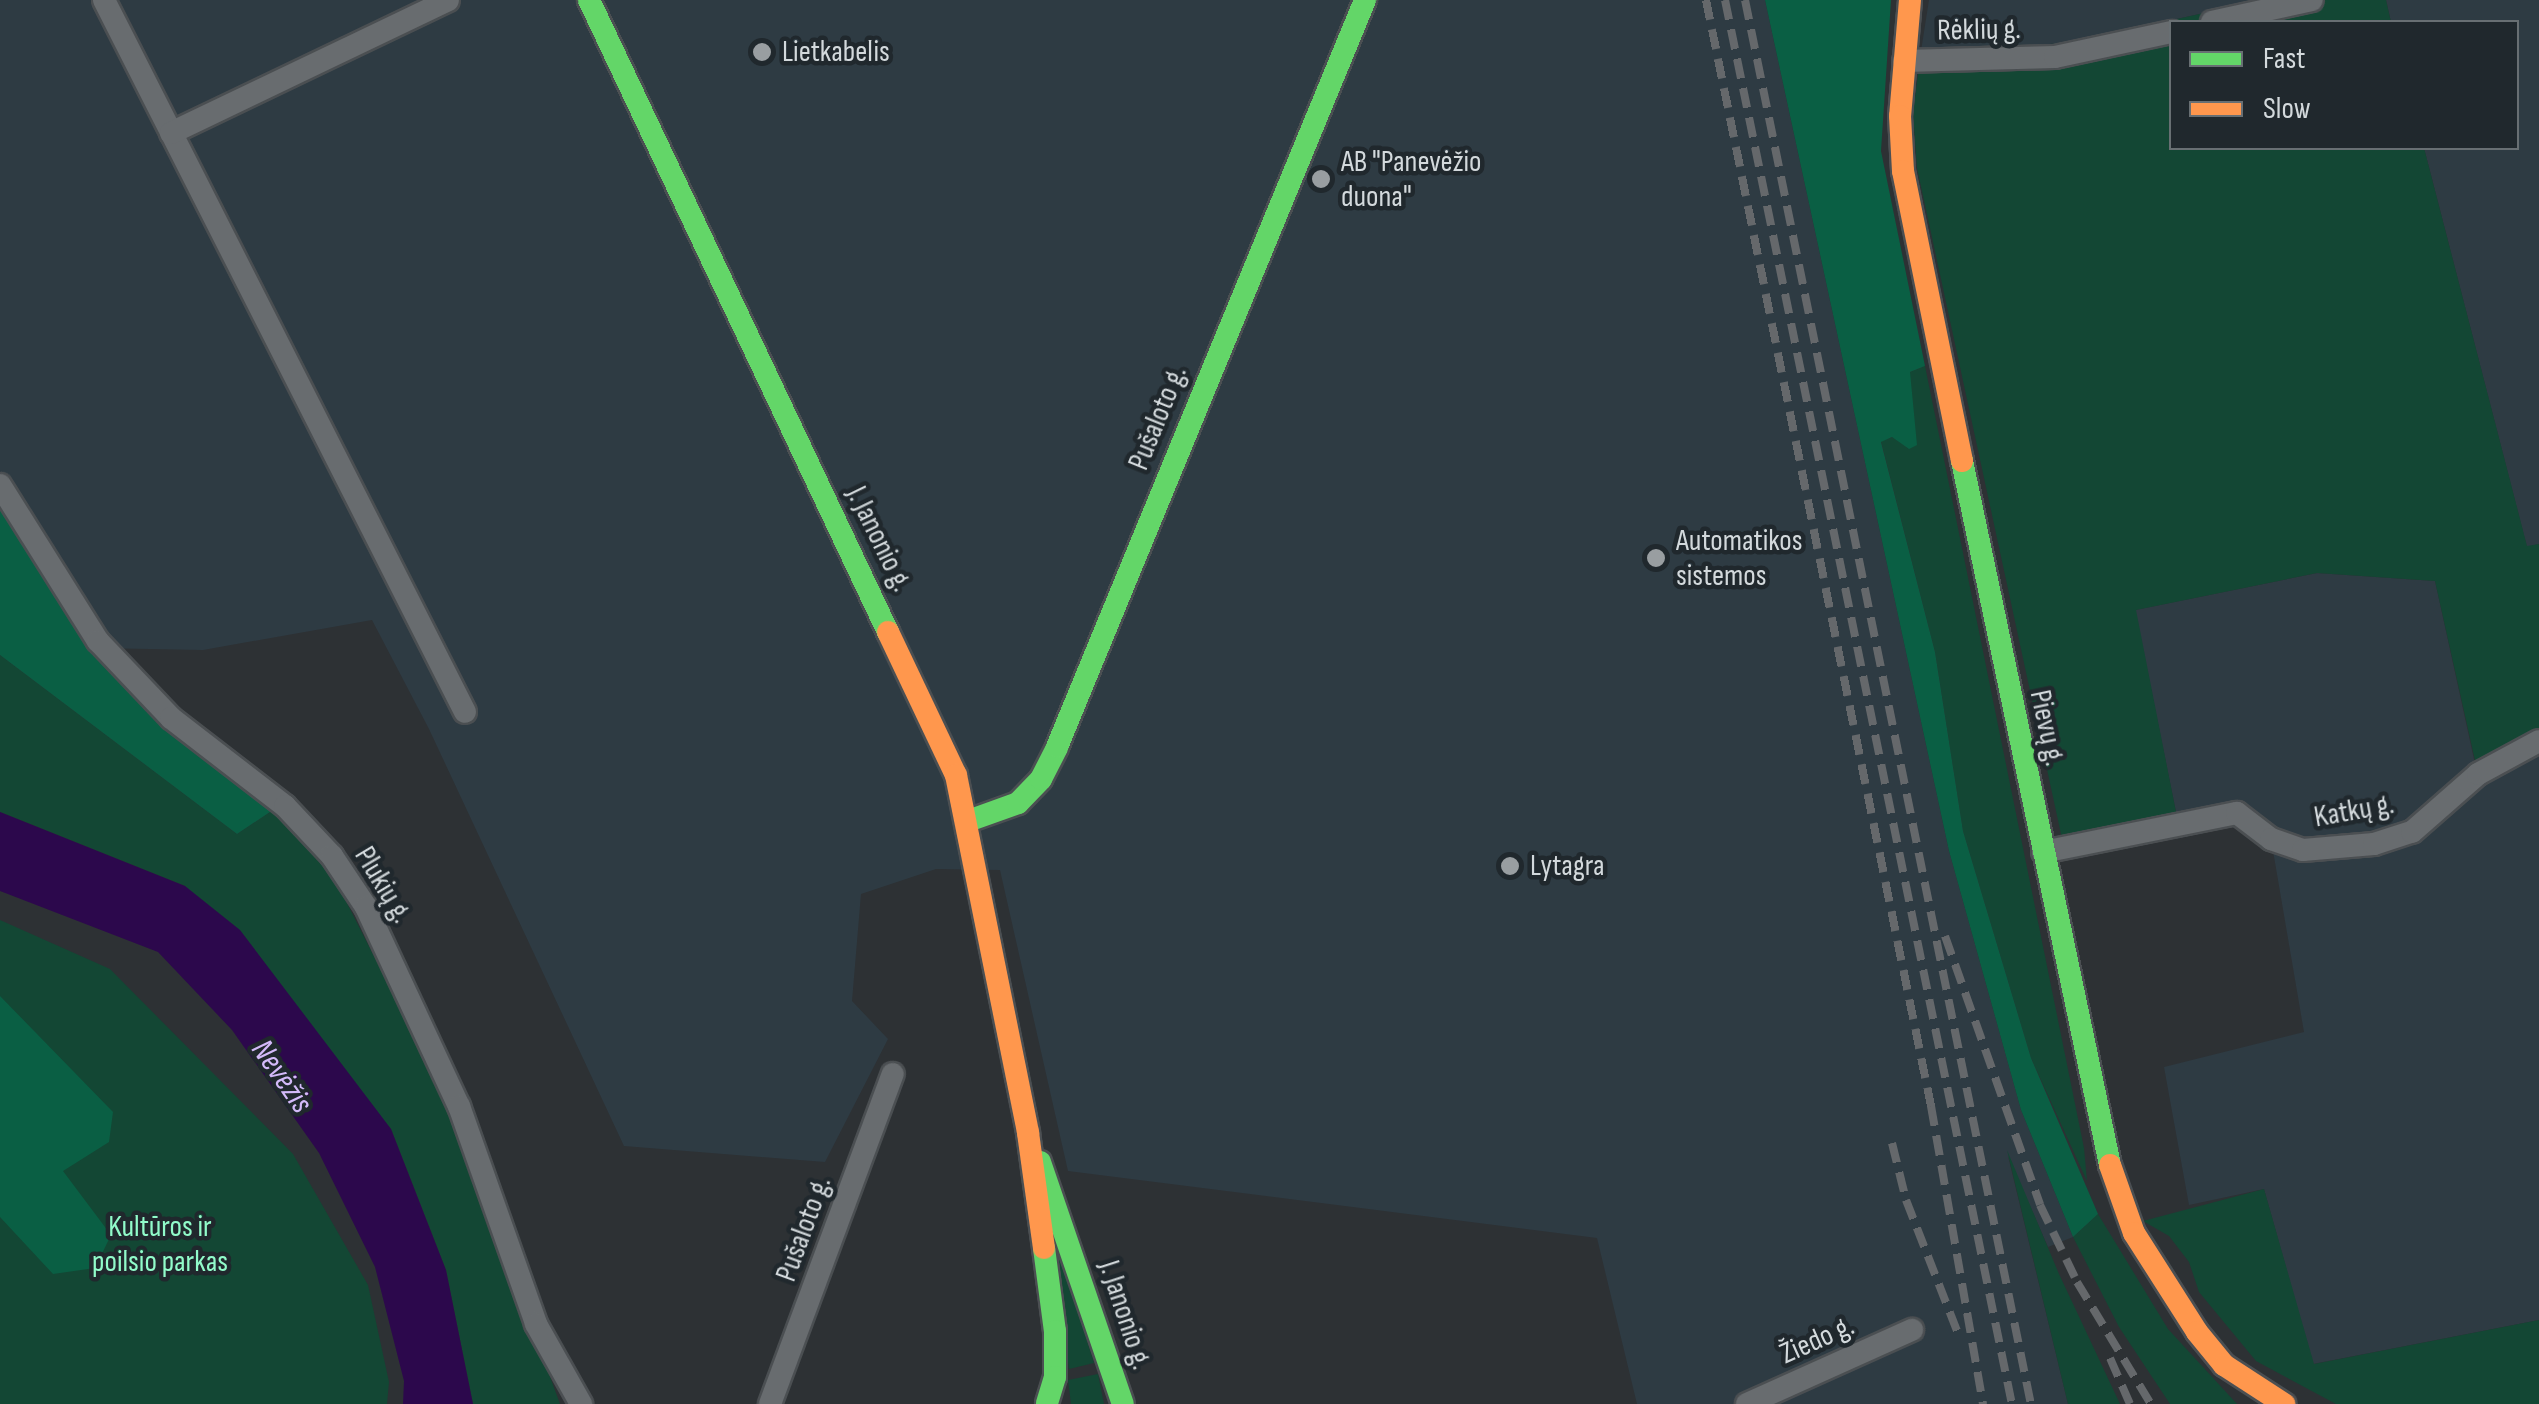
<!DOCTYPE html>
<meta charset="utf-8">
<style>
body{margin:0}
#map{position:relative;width:2539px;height:1404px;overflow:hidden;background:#2d3134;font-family:"Sofia Sans Condensed",sans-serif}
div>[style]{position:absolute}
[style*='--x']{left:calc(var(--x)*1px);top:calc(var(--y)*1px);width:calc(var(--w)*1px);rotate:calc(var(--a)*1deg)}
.built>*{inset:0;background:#2e3b43}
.green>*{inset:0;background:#134734}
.forest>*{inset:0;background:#0a5f44}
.water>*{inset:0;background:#2c084c}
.roads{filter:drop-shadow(2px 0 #4b4f52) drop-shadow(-2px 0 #4b4f52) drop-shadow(0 2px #4b4f52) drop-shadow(0 -2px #4b4f52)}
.street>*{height:22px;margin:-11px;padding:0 11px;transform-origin:11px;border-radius:11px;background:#686c6f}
.fast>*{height:22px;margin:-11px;padding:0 11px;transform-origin:11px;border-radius:11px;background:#63d668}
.slow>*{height:22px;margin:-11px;padding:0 11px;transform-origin:11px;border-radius:11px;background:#ff974d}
.rail>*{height:8px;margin-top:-4px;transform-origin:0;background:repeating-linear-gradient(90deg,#65686b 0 20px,transparent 0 30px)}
.dots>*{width:28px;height:28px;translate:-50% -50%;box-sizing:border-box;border:5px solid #20282d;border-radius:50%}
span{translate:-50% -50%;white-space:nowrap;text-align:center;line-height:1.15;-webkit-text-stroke:9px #20282d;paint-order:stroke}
.street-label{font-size:30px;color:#d3d9dc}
.poi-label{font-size:30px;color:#d3d9dc}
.left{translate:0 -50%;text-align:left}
.park-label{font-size:30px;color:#91fbca}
.water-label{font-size:32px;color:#d3baf9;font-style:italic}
.legend{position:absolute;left:2169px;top:20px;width:350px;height:130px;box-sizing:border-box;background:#20282d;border:2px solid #686f73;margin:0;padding:12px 18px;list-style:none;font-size:30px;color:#d3d9dc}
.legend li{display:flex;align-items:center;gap:20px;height:50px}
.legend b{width:50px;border:2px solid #686f73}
</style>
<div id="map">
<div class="built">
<i style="clip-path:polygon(0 0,1765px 0,1949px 851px,2021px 1110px,2073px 1237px,2048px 1247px,2008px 1156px,2068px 1404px,1637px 1404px,1597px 1238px,1068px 1171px,1000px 870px,936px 869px,861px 894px,852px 1001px,888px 1039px,825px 1162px,624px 1146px,429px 729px,372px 620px,203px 650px,96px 648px,0 503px)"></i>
<i style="clip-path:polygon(1929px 0,2263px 0,2068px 43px,1921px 51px)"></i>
<i style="clip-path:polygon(2386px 0,2539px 0,2539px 544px,2527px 547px,2424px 148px,2516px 148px,2516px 22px,2391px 22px)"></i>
<i style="clip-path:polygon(2317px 573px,2435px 581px,2477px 773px,2539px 741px,2539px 1320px,2313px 1364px,2264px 1189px,2189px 1205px,2164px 1067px,2304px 1032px,2271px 839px,2237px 813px,2178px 822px,2135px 610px)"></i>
</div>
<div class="green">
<i style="clip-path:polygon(2263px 0,2386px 0,2391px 22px,2172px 22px,2172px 148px,2424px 148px,2527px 546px,2539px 544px,2539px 741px,2478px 774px,2435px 581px,2317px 573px,2136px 610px,2178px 822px,2064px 848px,1917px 168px,1913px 113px,1921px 51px,2068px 43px)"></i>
<i style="clip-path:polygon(1925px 366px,2084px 1148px,2087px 1181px,2031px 1058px,1963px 831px,1935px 652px,1881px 441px,1893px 437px,1909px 449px,1910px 372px)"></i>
<i style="clip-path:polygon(0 655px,237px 834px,276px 808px,327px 864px,453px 1111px,560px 1404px,473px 1404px,446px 1270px,391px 1129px,185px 886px,0 812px)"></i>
<i style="clip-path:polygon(0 920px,110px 969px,293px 1154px,368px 1285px,389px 1382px,387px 1404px,0 1404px)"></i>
<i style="clip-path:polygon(2007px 1150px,2059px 1274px,2120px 1404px,2068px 1404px)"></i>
<i style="clip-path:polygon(2264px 1189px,2314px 1364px,2539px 1320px,2539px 1404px,2336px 1404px,2256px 1361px,2199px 1292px,2189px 1262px,2169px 1236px,2143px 1221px)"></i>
<i style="clip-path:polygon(2098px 1214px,2168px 1329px,2237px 1404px,2170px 1404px,2119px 1327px,2073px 1237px)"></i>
<i style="clip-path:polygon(1048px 1218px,1094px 1363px,1069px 1369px)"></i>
<i style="clip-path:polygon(1098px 1374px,1104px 1404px,1071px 1404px,1068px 1380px)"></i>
</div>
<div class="forest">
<i style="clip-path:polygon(1765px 0,1891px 0,1881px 151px,1925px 366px,1910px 372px,1917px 445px,1909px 449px,1892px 437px,1881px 442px,1935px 652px,1963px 831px,2031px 1058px,2098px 1214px,2073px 1237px,2021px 1110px,1949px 851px)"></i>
<i style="clip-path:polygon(0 503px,96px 648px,276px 808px,237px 834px,0 655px)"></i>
<i style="clip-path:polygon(0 996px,113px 1112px,109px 1142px,63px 1171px,111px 1235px,95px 1268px,53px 1274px,0 1217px)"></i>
</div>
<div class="water">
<i style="clip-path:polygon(0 812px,185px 886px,240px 930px,391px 1129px,446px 1270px,473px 1404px,403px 1404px,404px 1381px,375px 1267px,319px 1153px,232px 1030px,158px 952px,0 891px)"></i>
</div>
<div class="roads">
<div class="street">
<i style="--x:104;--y:0;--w:798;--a:63.11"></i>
<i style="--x:2212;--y:22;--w:102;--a:-12.4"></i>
<i style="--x:1904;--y:61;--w:151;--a:-1.5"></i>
<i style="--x:2055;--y:57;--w:120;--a:-12.1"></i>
<i style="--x:171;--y:133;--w:307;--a:-25.6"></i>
<i style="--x:0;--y:485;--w:184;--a:57.9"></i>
<i style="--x:98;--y:641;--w:106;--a:46.5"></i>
<i style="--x:171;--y:718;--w:144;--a:37.7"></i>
<i style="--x:285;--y:806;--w:69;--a:46.8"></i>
<i style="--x:332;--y:856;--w:61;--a:56.3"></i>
<i style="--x:366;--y:907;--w:220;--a:65"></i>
<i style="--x:459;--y:1106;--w:231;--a:70.5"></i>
<i style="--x:536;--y:1324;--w:92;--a:60.6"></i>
<i style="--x:2043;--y:852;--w:198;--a:-11.4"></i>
<i style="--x:2237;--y:813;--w:43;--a:37.4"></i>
<i style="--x:2271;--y:839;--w:34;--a:19"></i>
<i style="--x:2303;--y:850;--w:71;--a:-4.8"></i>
<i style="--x:2374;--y:844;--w:40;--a:-18"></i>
<i style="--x:2412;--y:832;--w:88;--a:-41.3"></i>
<i style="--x:2478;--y:774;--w:69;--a:-28.4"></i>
<i style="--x:770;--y:1404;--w:352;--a:-69.6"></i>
<i style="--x:1747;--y:1404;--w:181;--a:-24.2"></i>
</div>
<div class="fast">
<i style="--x:589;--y:0;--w:699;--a:64.68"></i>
<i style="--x:1962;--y:461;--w:719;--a:78.13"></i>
<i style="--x:968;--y:821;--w:53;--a:-19.8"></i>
<i style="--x:1018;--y:803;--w:33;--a:-46"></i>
<i style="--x:1041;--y:779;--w:36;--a:-63"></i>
<i style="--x:1057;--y:747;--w:808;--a:-67.59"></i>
<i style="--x:1040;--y:1162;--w:256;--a:71.1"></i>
<i style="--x:1044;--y:1248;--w:84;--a:82.5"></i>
<i style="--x:1055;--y:1331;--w:46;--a:90"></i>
<i style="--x:1055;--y:1377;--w:28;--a:107"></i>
</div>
<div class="slow">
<i style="--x:1910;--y:0;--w:116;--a:94.9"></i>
<i style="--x:1900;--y:116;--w:55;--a:86.9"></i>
<i style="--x:1903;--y:171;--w:296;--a:78.5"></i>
<i style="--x:888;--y:632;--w:158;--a:64.6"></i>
<i style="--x:956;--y:775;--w:365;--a:78.6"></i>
<i style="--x:1028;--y:1133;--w:116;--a:82.1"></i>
<i style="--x:2110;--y:1165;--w:72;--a:70.6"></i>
<i style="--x:2134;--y:1233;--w:117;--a:57.5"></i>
<i style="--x:2197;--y:1332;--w:43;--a:50.7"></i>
<i style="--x:2224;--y:1365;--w:72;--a:33"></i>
</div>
</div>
<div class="rail">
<i style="--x:1706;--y:0;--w:1129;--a:78.5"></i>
<i style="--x:1931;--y:1106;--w:303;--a:80.1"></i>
<i style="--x:1725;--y:0;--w:1433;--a:78.45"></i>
<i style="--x:1745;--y:0;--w:1433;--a:78.49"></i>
<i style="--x:1945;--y:936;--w:285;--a:70.5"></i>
<i style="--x:2040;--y:1205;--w:85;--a:64.3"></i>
<i style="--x:2077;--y:1282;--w:143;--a:58.8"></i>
<i style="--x:1892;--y:1143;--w:59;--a:76.2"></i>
<i style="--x:1906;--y:1200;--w:141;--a:68.7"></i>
<i style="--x:2110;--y:1358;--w:50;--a:66.5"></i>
</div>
<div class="dots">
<i style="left:762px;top:52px;background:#999ea1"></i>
<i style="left:1321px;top:179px;background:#999ea1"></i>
<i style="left:1656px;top:558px;background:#999ea1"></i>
<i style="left:1510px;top:866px;background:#999ea1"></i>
</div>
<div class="street-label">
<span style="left:1979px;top:30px;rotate:-1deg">Rėklių g.</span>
<span style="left:1158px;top:418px;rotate:-68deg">Pušaloto g.</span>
<span style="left:879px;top:539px;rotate:64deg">J. Janonio g.</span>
<span style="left:2047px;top:728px;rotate:78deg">Pievų g.</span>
<span style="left:2354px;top:811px;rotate:-10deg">Katkų g.</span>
<span style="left:383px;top:885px;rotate:59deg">Plukių g.</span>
<span style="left:804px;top:1229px;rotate:-70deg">Pušaloto g.</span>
<span style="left:1125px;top:1315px;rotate:72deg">J. Janonio g.</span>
<span style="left:1817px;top:1340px;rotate:-24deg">Žiedo g.</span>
</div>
<div class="poi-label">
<span class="left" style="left:782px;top:52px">Lietkabelis</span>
<span class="left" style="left:1341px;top:179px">AB "Panevėžio<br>duona"</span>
<span class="left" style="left:1676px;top:558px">Automatikos<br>sistemos</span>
<span class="left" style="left:1530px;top:866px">Lytagra</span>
</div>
<div class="park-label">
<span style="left:160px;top:1244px">Kultūros ir<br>poilsio parkas</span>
</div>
<div class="water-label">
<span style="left:281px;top:1077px;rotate:55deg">Nevėžis</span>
</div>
<ul class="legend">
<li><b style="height:12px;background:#63d668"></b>Fast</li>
<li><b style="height:12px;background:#ff974d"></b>Slow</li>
</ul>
</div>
